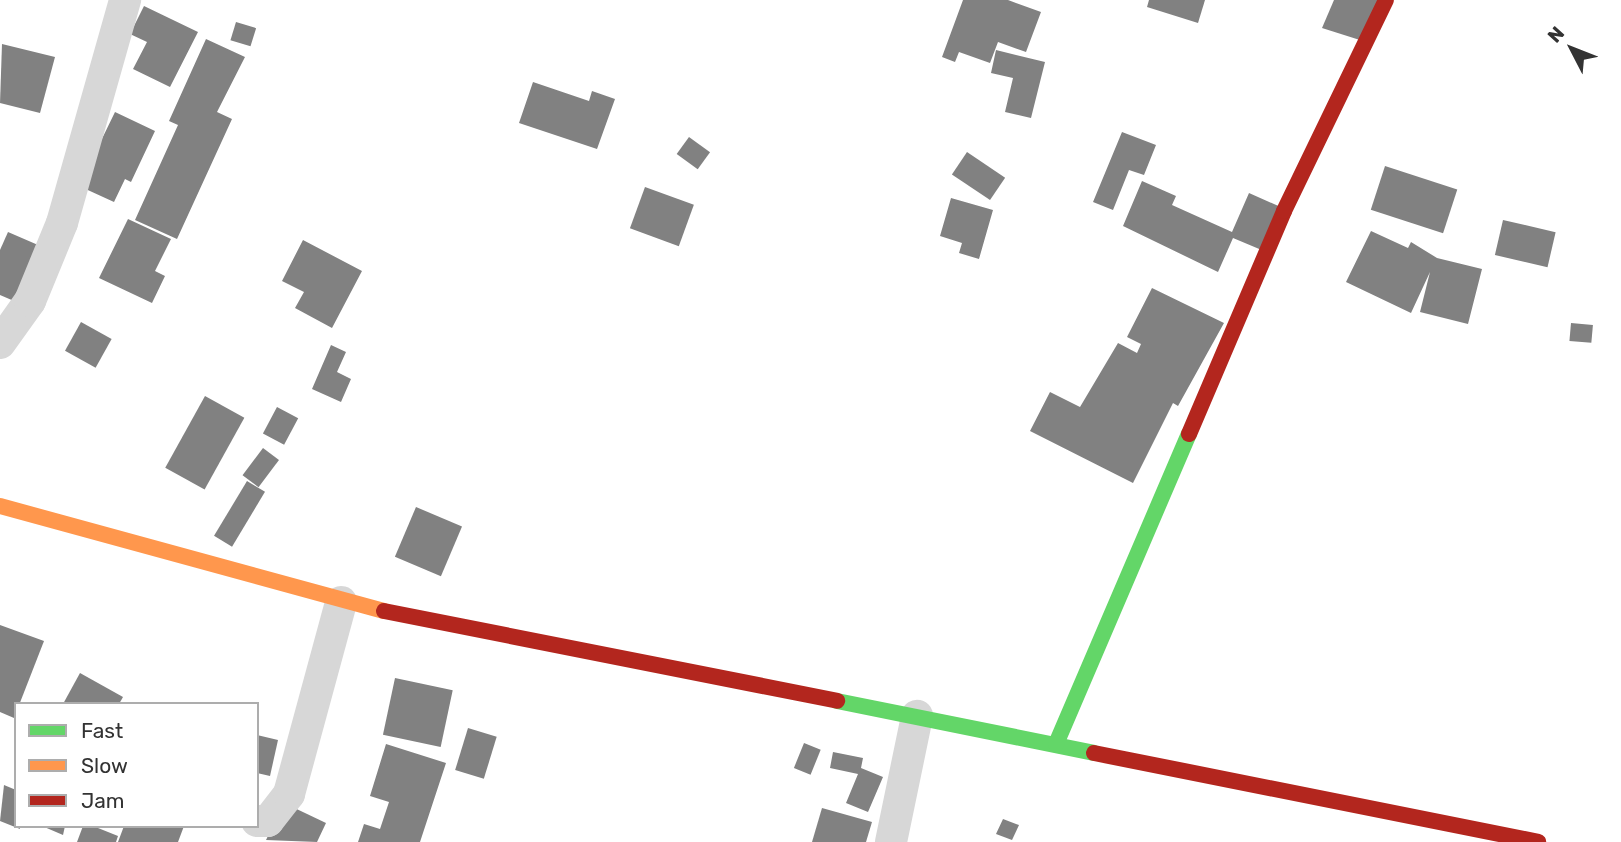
<!DOCTYPE html>
<style>
body{margin:0}
#map{position:relative;width:1621px;height:842px;overflow:hidden;background:#fff;font-family:Rubik,sans-serif}
div>[style]{position:absolute}
[style*='--x']{left:calc(var(--x)*1px);top:calc(var(--y)*1px);width:calc(var(--w)*1px);rotate:calc(var(--a)*1deg)}
.building>*{inset:0;background:#818181;transform-origin:0 0}
.street>*{height:32px;margin:-16px;padding:0 16px;transform-origin:16px;border-radius:16px;background:#d7d7d7}
.fast>*{height:16px;margin:-8px;padding:0 8px;transform-origin:8px;border-radius:8px;background:#63d668}
.slow>*{height:16px;margin:-8px;padding:0 8px;transform-origin:8px;border-radius:8px;background:#ff974d}
.jam>*{height:16px;margin:-8px;padding:0 8px;transform-origin:8px;border-radius:8px;background:#b3261e}
span{translate:-50% -50%;white-space:nowrap;text-align:center;line-height:1.15;-webkit-text-stroke:7px #fff;paint-order:stroke}
.legend{position:absolute;left:14px;top:702px;width:245px;height:126px;box-sizing:border-box;background:#fff;border:2px solid #adadad;margin:0;padding:9px 12px;list-style:none;font-size:21px;color:#333}
.legend li{display:flex;align-items:center;gap:14px;height:35px}
.legend b{width:35px;border:2px solid #adadad}
.north{position:absolute;left:1537px;top:14px;width:70px;height:70px;-webkit-text-stroke:5px #fff;paint-order:stroke;rotate:312deg;font-size:19px;font-weight:700;line-height:28px;text-align:center;color:#333}
.north::after{content:'';display:block;margin:auto;width:24px;height:32px;background:#333;clip-path:polygon(50% 0,100% 100%,50% 72%,0 100%)}
</style>
<div id="map">
<div class="building">
<i style="clip-path:polygon(963px 0,1008px 0,1041px 12px,1026px 52px,998px 42px,990px 63px,959px 52px,955px 62px,942px 57px)"></i>
<i style="clip-path:polygon(1149px 0,1205px 0,1198px 23px,1147px 7px)"></i>
<i style="clip-path:polygon(1334px 0,1384px 0,1363px 41px,1322px 28px)"></i>
<i style="clip-path:polygon(144px 6px,198px 32px,170px 87px,133px 69px,147px 42px,130px 34px)"></i>
<i style="left:236px;top:22px;width:21px;height:19px;rotate:17deg"></i>
<i style="clip-path:polygon(206px 39px,245px 57px,217px 112px,232px 119px,177px 239px,135px 220px,178px 125px,169px 121px)"></i>
<i style="clip-path:polygon(2px 44px,55px 57px,40px 113px,0 103px)"></i>
<i style="clip-path:polygon(996px 50px,1045px 62px,1031px 118px,1005px 112px,1013px 78px,991px 73px)"></i>
<i style="clip-path:polygon(533px 82px,589px 101px,592px 91px,615px 99px,597px 149px,519px 123px)"></i>
<i style="clip-path:polygon(115px 112px,155px 131px,131px 182px,125px 179px,114px 202px,79px 186px)"></i>
<i style="clip-path:polygon(1122px 132px,1156px 145px,1144px 175px,1129px 170px,1113px 210px,1093px 202px)"></i>
<i style="left:689px;top:137px;width:26px;height:21px;rotate:36deg"></i>
<i style="left:967px;top:152px;width:46px;height:27px;rotate:34deg"></i>
<i style="left:1385px;top:166px;width:76px;height:46px;rotate:18deg"></i>
<i style="clip-path:polygon(1142px 181px,1176px 196px,1172px 205px,1232px 232px,1249px 193px,1283px 208px,1264px 251px,1233px 238px,1218px 272px,1123px 226px)"></i>
<i style="left:645px;top:187px;width:52px;height:44px;rotate:20deg"></i>
<i style="clip-path:polygon(951px 198px,993px 210px,979px 259px,959px 253px,962px 243px,940px 236px)"></i>
<i style="clip-path:polygon(128px 219px,171px 239px,155px 271px,165px 276px,152px 303px,99px 278px)"></i>
<i style="left:1503px;top:220px;width:54px;height:36px;rotate:13deg"></i>
<i style="clip-path:polygon(1371px 231px,1408px 248px,1411px 242px,1437px 258px,1482px 269px,1468px 324px,1420px 312px,1430px 272px,1411px 313px,1346px 282px)"></i>
<i style="clip-path:polygon(8px 232px,45px 248px,21px 304px,0 295px,0 250px)"></i>
<i style="clip-path:polygon(303px 240px,362px 271px,332px 328px,295px 308px,304px 292px,282px 281px)"></i>
<i style="clip-path:polygon(1152px 288px,1224px 323px,1178px 406px,1173px 403px,1133px 483px,1030px 431px,1050px 392px,1080px 407px,1118px 343px,1137px 353px,1141px 344px,1127px 337px)"></i>
<i style="left:81px;top:322px;width:35px;height:33px;rotate:29deg"></i>
<i style="left:1571px;top:323px;width:22px;height:18px;rotate:5deg"></i>
<i style="clip-path:polygon(331px 345px,346px 352px,337px 372px,351px 379px,341px 402px,312px 389px)"></i>
<i style="left:205px;top:396px;width:45px;height:82px;rotate:29deg"></i>
<i style="left:277px;top:407px;width:24px;height:30px;rotate:28deg"></i>
<i style="left:263px;top:448px;width:20px;height:34px;rotate:37deg"></i>
<i style="left:247px;top:481px;width:21px;height:64px;rotate:31deg"></i>
<i style="left:416px;top:507px;width:50px;height:54px;rotate:23deg"></i>
<i style="clip-path:polygon(0 625px,44px 641px,14px 718px,0 712px)"></i>
<i style="clip-path:polygon(80px 673px,123px 697px,119px 704px,63px 704px)"></i>
<i style="left:395px;top:678px;width:59px;height:58px;rotate:12deg"></i>
<i style="left:468px;top:728px;width:30px;height:44px;rotate:17deg"></i>
<i style="clip-path:polygon(257px 735px,278px 740px,270px 776px,257px 773px)"></i>
<i style="left:804px;top:743px;width:18px;height:27px;rotate:22deg"></i>
<i style="clip-path:polygon(386px 744px,446px 763px,420px 842px,358px 842px,364px 824px,380px 829px,389px 802px,370px 796px)"></i>
<i style="clip-path:polygon(833px 752px,863px 758px,861px 768px,883px 777px,868px 812px,846px 803px,858px 774px,830px 768px)"></i>
<i style="clip-path:polygon(4px 785px,16px 790px,20px 829px,0 821px)"></i>
<i style="clip-path:polygon(284px 803px,326px 823px,317px 842px,266px 840px)"></i>
<i style="clip-path:polygon(822px 808px,872px 822px,866px 842px,812px 842px)"></i>
<i style="clip-path:polygon(1003px 819px,1019px 825px,1012px 840px,996px 834px)"></i>
<i style="clip-path:polygon(42px 826px,65px 826px,63px 835px)"></i>
<i style="clip-path:polygon(83px 826px,93px 826px,118px 836px,116px 842px,77px 842px)"></i>
<i style="clip-path:polygon(124px 826px,184px 826px,178px 842px,118px 842px)"></i>
</div>
<div class="street">
<i style="--x:0;--y:343;--w:52;--a:-54.5"></i>
<i style="--x:30;--y:301;--w:84;--a:-67.7"></i>
<i style="--x:62;--y:223;--w:232;--a:-74.2"></i>
<i style="--x:257;--y:821;--w:11;--a:0"></i>
<i style="--x:268;--y:821;--w:34;--a:-52"></i>
<i style="--x:289;--y:794;--w:199;--a:-74.8"></i>
<i style="--x:891;--y:842;--w:129;--a:-78.3"></i>
</div>
<div class="fast">
<i style="--x:837;--y:701;--w:262;--a:11.4"></i>
<i style="--x:1056;--y:744;--w:337;--a:-66.8"></i>
</div>
<div class="slow">
<i style="--x:0;--y:506;--w:398;--a:15.3"></i>
</div>
<div class="jam">
<i style="--x:1189;--y:434;--w:242;--a:-66.9"></i>
<i style="--x:1284;--y:211;--w:234;--a:-64.2"></i>
<i style="--x:384;--y:611;--w:462;--a:11.2"></i>
<i style="--x:1094;--y:753;--w:453;--a:11.3"></i>
</div>
<ul class="legend">
<li><b style="height:9px;background:#63d668"></b>Fast</li>
<li><b style="height:9px;background:#ff974d"></b>Slow</li>
<li><b style="height:9px;background:#b3261e"></b>Jam</li>
</ul>
<div class="north">N</div>
</div>
